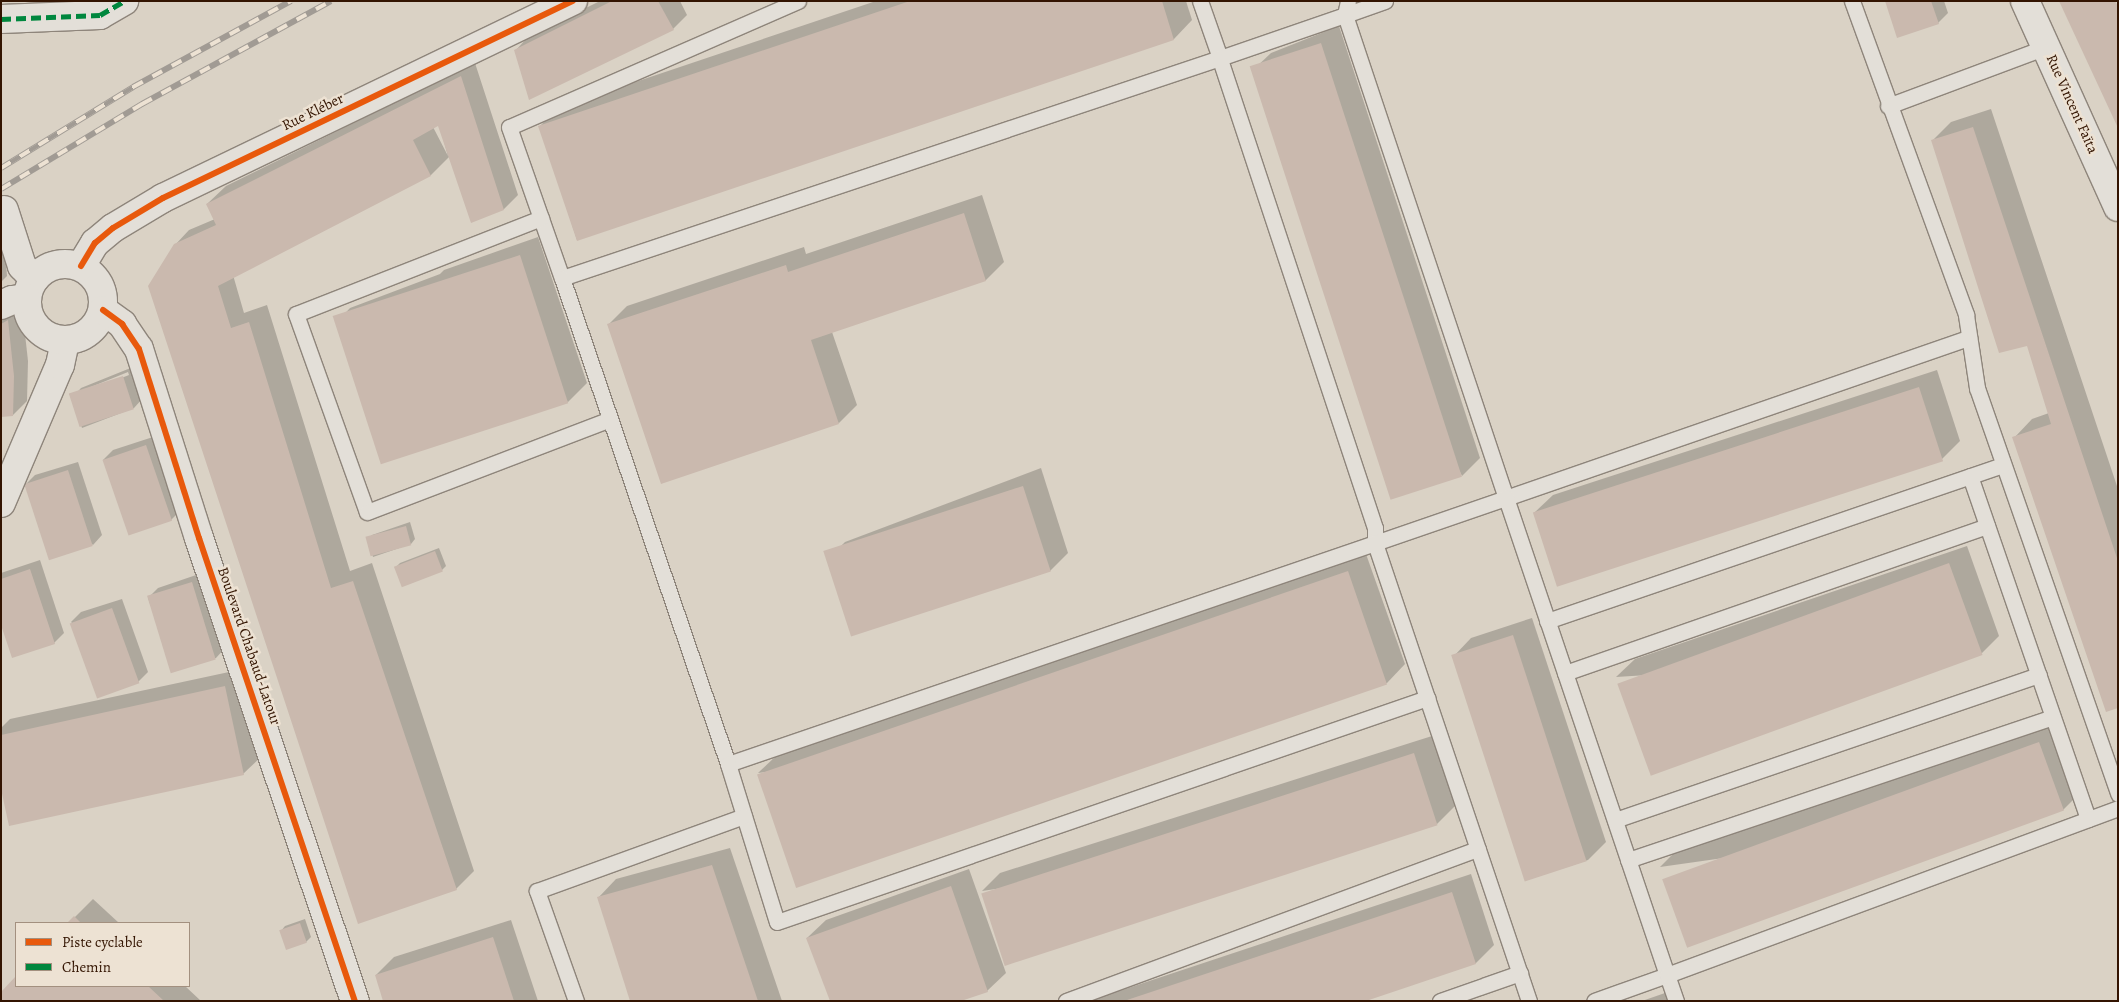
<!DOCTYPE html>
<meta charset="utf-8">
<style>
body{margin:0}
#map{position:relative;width:2119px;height:1002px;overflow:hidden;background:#dad2c5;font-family:Alegreya,serif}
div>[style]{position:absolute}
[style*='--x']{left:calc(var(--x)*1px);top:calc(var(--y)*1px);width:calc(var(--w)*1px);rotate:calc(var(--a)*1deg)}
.shadow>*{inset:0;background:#0003}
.building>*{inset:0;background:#cab9ae;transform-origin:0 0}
.roads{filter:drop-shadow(1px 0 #8e857b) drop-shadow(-1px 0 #8e857b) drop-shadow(0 1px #8e857b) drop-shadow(0 -1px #8e857b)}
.lane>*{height:15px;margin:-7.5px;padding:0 7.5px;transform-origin:7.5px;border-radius:7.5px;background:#e3dfd8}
.street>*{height:28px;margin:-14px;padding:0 14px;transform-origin:14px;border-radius:14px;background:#e3dfd8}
.secondary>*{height:28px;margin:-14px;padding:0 14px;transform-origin:14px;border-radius:14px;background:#e3dfd8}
.secondary>.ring{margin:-14px;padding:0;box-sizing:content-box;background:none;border:28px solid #e3dfd8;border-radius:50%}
.rail>*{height:5.5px;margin-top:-2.75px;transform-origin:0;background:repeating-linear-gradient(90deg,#ede2d3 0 11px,#a19b94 0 22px);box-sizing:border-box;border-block:1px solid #a19b94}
.quiet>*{height:5px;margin-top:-2.5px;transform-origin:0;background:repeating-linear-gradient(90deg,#00873e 0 10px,transparent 0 15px)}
.cycleway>*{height:6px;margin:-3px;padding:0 3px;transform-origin:3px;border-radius:3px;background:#e8590c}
span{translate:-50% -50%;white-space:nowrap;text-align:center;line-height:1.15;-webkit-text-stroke:5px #ede2d3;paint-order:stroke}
.street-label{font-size:15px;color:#331401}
.frame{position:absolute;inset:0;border:2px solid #331401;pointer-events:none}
.legend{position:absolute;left:15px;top:922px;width:175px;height:65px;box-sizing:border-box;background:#ede2d3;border:1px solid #a3907f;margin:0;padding:6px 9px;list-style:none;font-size:15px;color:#331401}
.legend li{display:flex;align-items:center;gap:10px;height:25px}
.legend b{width:25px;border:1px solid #a3907f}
</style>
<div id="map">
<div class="shadow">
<i style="clip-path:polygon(600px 1px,680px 1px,687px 15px,673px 29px,515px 51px,529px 36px)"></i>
<i style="clip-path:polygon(876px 1px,1186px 1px,1192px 20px,1174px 39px,577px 240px,540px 126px,558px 108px)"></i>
<i style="clip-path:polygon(1886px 1px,1944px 1px,1948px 13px,1938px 23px)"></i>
<i style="clip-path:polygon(1339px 26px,1480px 458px,1462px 476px,1252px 71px,1271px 53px)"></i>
<i style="clip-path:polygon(evenodd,475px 63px,518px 195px,504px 209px,472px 221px,450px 156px,431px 175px,233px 275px,244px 313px,267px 305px,350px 571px,372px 563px,474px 871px,456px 889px,175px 245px,189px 230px,215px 219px,207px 204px,226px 186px,475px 63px,439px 124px,448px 156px,433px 127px,439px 124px)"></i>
<i style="clip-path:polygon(1991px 109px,2118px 489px,2118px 707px,2014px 438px,2032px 419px,2049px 413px,2028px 344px,1932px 141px,1951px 122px)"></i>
<i style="clip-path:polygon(982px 195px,1004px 262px,986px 280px,832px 332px,857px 405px,839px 423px,608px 325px,627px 306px,804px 247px,806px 254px)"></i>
<i style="clip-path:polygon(538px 237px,587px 383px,568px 402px,336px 323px,350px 308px,440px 274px,444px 270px)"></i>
<i style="clip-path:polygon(5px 250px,7px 276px,1px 282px,1px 252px)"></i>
<i style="clip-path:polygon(22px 307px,28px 361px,27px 401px,13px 415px,1px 415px,1px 319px)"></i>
<i style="clip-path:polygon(evenodd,133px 367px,143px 398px,134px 408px,82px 428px,72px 398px,81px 388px,133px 367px,128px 372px,129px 375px,81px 394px,81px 391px,128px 372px)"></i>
<i style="clip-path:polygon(1937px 370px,1960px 441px,1942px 459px,1534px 513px,1553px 495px)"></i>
<i style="clip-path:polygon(156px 436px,181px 510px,171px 520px,103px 460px,113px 450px)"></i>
<i style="clip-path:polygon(78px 462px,102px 535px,93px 545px,25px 485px,35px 475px)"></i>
<i style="clip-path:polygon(1041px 468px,1068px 553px,1050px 571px,827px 560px,845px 542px)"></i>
<i style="clip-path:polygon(410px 522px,415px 539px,411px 544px,373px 557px,368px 539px,372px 535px)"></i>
<i style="clip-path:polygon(1967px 546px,1999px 636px,1981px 654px,1616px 677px,1635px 659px)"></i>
<i style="clip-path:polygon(439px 548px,446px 566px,442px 570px,395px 568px,400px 563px)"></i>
<i style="clip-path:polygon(1366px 554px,1405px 664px,1387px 683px,758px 773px,777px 755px)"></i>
<i style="clip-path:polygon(40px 560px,64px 633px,54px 643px,1px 621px,1px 573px)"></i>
<i style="clip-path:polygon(202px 573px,225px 648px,216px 658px,174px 671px,148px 598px,158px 588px)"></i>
<i style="clip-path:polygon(122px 599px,148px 672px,138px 682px,71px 622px,81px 612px)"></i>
<i style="clip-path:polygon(1532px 618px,1606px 842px,1588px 860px,1527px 880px,1453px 657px,1471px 638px)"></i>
<i style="clip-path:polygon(243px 669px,262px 756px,243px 774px,1px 783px,1px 728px,10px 719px)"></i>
<i style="clip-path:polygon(2058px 724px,2081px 792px,2063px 810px,1660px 867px,1678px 849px)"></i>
<i style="clip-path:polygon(1432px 736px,1455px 806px,1437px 824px,982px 891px,1000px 873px)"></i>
<i style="clip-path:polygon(730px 848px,782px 1001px,632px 1001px,598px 898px,616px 879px)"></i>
<i style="clip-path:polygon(969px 869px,1006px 973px,987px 991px,807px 938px,826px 920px)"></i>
<i style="clip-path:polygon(1471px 874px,1494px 945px,1476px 963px,1362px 1001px,1089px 1001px)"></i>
<i style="clip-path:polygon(93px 899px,119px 923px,69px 923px)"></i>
<i style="clip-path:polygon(305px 919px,311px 937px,306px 942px,281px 931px,285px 926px)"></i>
<i style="clip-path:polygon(511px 920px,538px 1001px,385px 1001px,376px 975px,394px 957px)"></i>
<i style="clip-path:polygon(16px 978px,16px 986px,185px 986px,201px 1001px,1px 1001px,1px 994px)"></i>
<i style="clip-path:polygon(1665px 993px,1668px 1001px,1642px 1001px)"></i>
</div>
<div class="building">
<i style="clip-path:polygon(612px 1px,658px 1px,674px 30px,529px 100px,514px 50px)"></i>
<i style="clip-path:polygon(910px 1px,1162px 1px,1174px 40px,577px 241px,538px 126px)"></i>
<i style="clip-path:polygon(1885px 1px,1931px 1px,1939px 24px,1897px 38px)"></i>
<i style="clip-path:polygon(2059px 1px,2115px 1px,2118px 6px,2118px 128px)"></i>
<i style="left:1321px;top:43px;width:456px;height:75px;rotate:72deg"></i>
<i style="clip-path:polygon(461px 76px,504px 210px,471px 223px,438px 126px,413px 140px,431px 176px,218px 286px,231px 328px,249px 322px,331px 588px,353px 581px,457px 890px,358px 924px,148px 286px,174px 244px,216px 225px,206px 204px)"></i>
<i style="clip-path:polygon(1973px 127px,2118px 561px,2118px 708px,2106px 712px,2012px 437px,2051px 424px,2027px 346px,1999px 353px,1931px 140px)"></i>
<i style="clip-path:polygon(964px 213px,986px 281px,811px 340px,839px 424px,661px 484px,607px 324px,786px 265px,788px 272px)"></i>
<i style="left:520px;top:255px;width:156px;height:197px;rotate:72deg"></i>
<i style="clip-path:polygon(8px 320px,14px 376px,13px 416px,1px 417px,1px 324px)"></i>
<i style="left:123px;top:376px;width:35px;height:57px;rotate:72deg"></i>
<i style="left:1919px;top:387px;width:78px;height:406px;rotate:72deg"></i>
<i style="left:146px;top:445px;width:80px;height:46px;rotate:71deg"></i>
<i style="left:68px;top:470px;width:80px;height:46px;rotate:72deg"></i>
<i style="left:1023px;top:486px;width:90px;height:210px;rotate:72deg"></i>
<i style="left:406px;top:526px;width:20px;height:42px;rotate:75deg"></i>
<i style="left:435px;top:551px;width:22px;height:44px;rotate:69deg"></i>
<i style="left:1949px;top:563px;width:98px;height:353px;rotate:70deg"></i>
<i style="clip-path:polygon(30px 569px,55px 644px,12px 658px,1px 625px,1px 579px)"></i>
<i style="left:1348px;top:571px;width:120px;height:625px;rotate:71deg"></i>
<i style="left:192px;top:582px;width:81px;height:47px;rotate:73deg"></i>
<i style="left:112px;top:608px;width:80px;height:45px;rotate:70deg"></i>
<i style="left:1513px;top:635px;width:238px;height:65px;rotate:72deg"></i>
<i style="clip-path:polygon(225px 686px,244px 775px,9px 826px,1px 789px,1px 735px)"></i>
<i style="left:2039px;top:742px;width:73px;height:401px;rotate:70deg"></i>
<i style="left:1414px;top:753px;width:76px;height:455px;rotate:72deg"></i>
<i style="clip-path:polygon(712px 865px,758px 1001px,630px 1001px,597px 897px)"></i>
<i style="clip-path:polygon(951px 886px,988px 992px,961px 1001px,830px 1001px,806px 938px)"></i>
<i style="clip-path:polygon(1452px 892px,1476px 964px,1366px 1001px,1124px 1001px)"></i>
<i style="clip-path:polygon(74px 916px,81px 923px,67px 923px)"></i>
<i style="left:300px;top:923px;width:21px;height:22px;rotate:71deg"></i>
<i style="clip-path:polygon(493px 937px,514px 1001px,383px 1001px,375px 975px)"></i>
<i style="clip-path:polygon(16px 976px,16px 986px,148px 986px,164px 1001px,1px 1001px,1px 992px)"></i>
</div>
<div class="roads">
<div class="lane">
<i style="--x:798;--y:1;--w:315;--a:156.4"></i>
<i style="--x:509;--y:127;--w:160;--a:70.7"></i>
<i style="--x:562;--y:278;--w:694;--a:-18.49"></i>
<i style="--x:1220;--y:58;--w:60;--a:-109.3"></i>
<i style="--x:1385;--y:1;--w:42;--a:160.7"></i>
<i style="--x:1345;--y:15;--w:509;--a:71.57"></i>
<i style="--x:1506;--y:498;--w:490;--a:-19.1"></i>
<i style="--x:1852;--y:1;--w:334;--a:70"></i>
<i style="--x:1966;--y:315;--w:74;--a:81.4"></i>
<i style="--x:1977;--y:388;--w:430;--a:70.8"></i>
<i style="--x:1888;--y:106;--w:169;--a:-20.5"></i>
<i style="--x:541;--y:218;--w:263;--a:158.6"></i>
<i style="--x:296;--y:314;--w:210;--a:70.3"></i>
<i style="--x:367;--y:512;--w:260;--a:-20.9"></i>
<i style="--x:562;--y:278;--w:514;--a:71.14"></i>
<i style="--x:728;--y:764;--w:684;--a:-18.86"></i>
<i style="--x:1375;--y:543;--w:15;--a:-90"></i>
<i style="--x:1375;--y:528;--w:495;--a:-108.3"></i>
<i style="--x:1220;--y:58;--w:132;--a:-19"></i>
<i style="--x:1345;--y:15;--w:14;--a:-78"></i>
<i style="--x:1970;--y:476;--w:363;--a:71"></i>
<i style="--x:1547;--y:621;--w:482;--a:-18.9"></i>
<i style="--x:1565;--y:673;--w:447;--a:-19.2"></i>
<i style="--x:728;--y:764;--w:165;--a:72.8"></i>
<i style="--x:777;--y:922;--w:688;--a:-19.01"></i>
<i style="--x:1615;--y:820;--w:448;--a:-18.9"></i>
<i style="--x:1628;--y:860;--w:448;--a:-18.6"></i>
<i style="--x:576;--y:1001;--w:117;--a:-109.5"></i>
<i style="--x:537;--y:891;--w:220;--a:-19.9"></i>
<i style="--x:1066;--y:1001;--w:439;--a:-20.3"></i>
<i style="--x:1440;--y:1001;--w:85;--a:-19.3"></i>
<i style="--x:1529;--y:1001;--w:483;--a:-108.6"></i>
<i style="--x:1375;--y:543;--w:139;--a:-19"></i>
<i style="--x:1506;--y:498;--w:503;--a:71.35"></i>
<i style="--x:1667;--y:975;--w:77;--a:160.4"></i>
<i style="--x:1676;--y:1001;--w:28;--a:-109"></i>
<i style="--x:1667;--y:975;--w:481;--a:-20.3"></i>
</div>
<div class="street">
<i style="--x:1;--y:19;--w:99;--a:-2.3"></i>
<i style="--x:100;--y:15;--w:28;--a:-30"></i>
<i style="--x:4;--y:210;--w:59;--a:72.2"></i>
<i style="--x:22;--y:266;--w:18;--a:47"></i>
<i style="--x:1;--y:503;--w:150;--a:-66.9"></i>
<i style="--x:60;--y:365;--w:25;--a:-78"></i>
</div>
<div class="secondary">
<i style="--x:2025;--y:1;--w:226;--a:65.7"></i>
<i class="ring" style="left:27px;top:264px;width:48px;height:48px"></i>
<i style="--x:81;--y:266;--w:27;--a:-59"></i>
<i style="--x:95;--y:243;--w:23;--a:-40"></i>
<i style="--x:113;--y:228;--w:58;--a:-31"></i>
<i style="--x:163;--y:198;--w:455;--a:-25.7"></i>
<i style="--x:1;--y:305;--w:12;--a:-24"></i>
<i style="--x:12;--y:300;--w:14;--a:-8"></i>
<i style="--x:103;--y:310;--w:24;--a:36"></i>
<i style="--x:122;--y:324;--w:30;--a:56"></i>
<i style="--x:139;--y:349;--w:198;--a:72.4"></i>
<i style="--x:199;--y:538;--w:489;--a:71.4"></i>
</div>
</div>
<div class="rail">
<i style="--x:1;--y:168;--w:155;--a:-31.5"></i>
<i style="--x:133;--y:87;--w:180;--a:-28.6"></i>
<i style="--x:1;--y:189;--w:165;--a:-31.1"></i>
<i style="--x:142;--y:104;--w:215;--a:-28.6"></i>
</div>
<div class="quiet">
<i style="--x:1;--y:19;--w:99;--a:-2.3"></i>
<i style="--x:100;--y:15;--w:28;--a:-30"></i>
</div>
<div class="cycleway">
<i style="--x:81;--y:266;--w:27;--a:-59"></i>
<i style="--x:95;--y:243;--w:23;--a:-40"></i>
<i style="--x:113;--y:228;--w:58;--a:-31"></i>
<i style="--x:163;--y:198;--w:455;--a:-25.7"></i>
<i style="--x:103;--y:310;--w:24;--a:36"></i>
<i style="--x:122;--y:324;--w:30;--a:56"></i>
<i style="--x:139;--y:349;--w:198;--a:72.4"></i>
<i style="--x:199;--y:538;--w:489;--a:71.4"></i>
</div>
<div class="street-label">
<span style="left:2072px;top:104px;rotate:66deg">Rue Vincent Faïta</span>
<span style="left:313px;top:112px;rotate:-26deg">Rue Kléber</span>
<span style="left:249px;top:646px;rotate:71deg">Boulevard Chabaud-Latour</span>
</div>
<div class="frame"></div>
<ul class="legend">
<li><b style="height:6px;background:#e8590c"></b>Piste cyclable</li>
<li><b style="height:6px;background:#00873e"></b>Chemin</li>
</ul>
</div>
